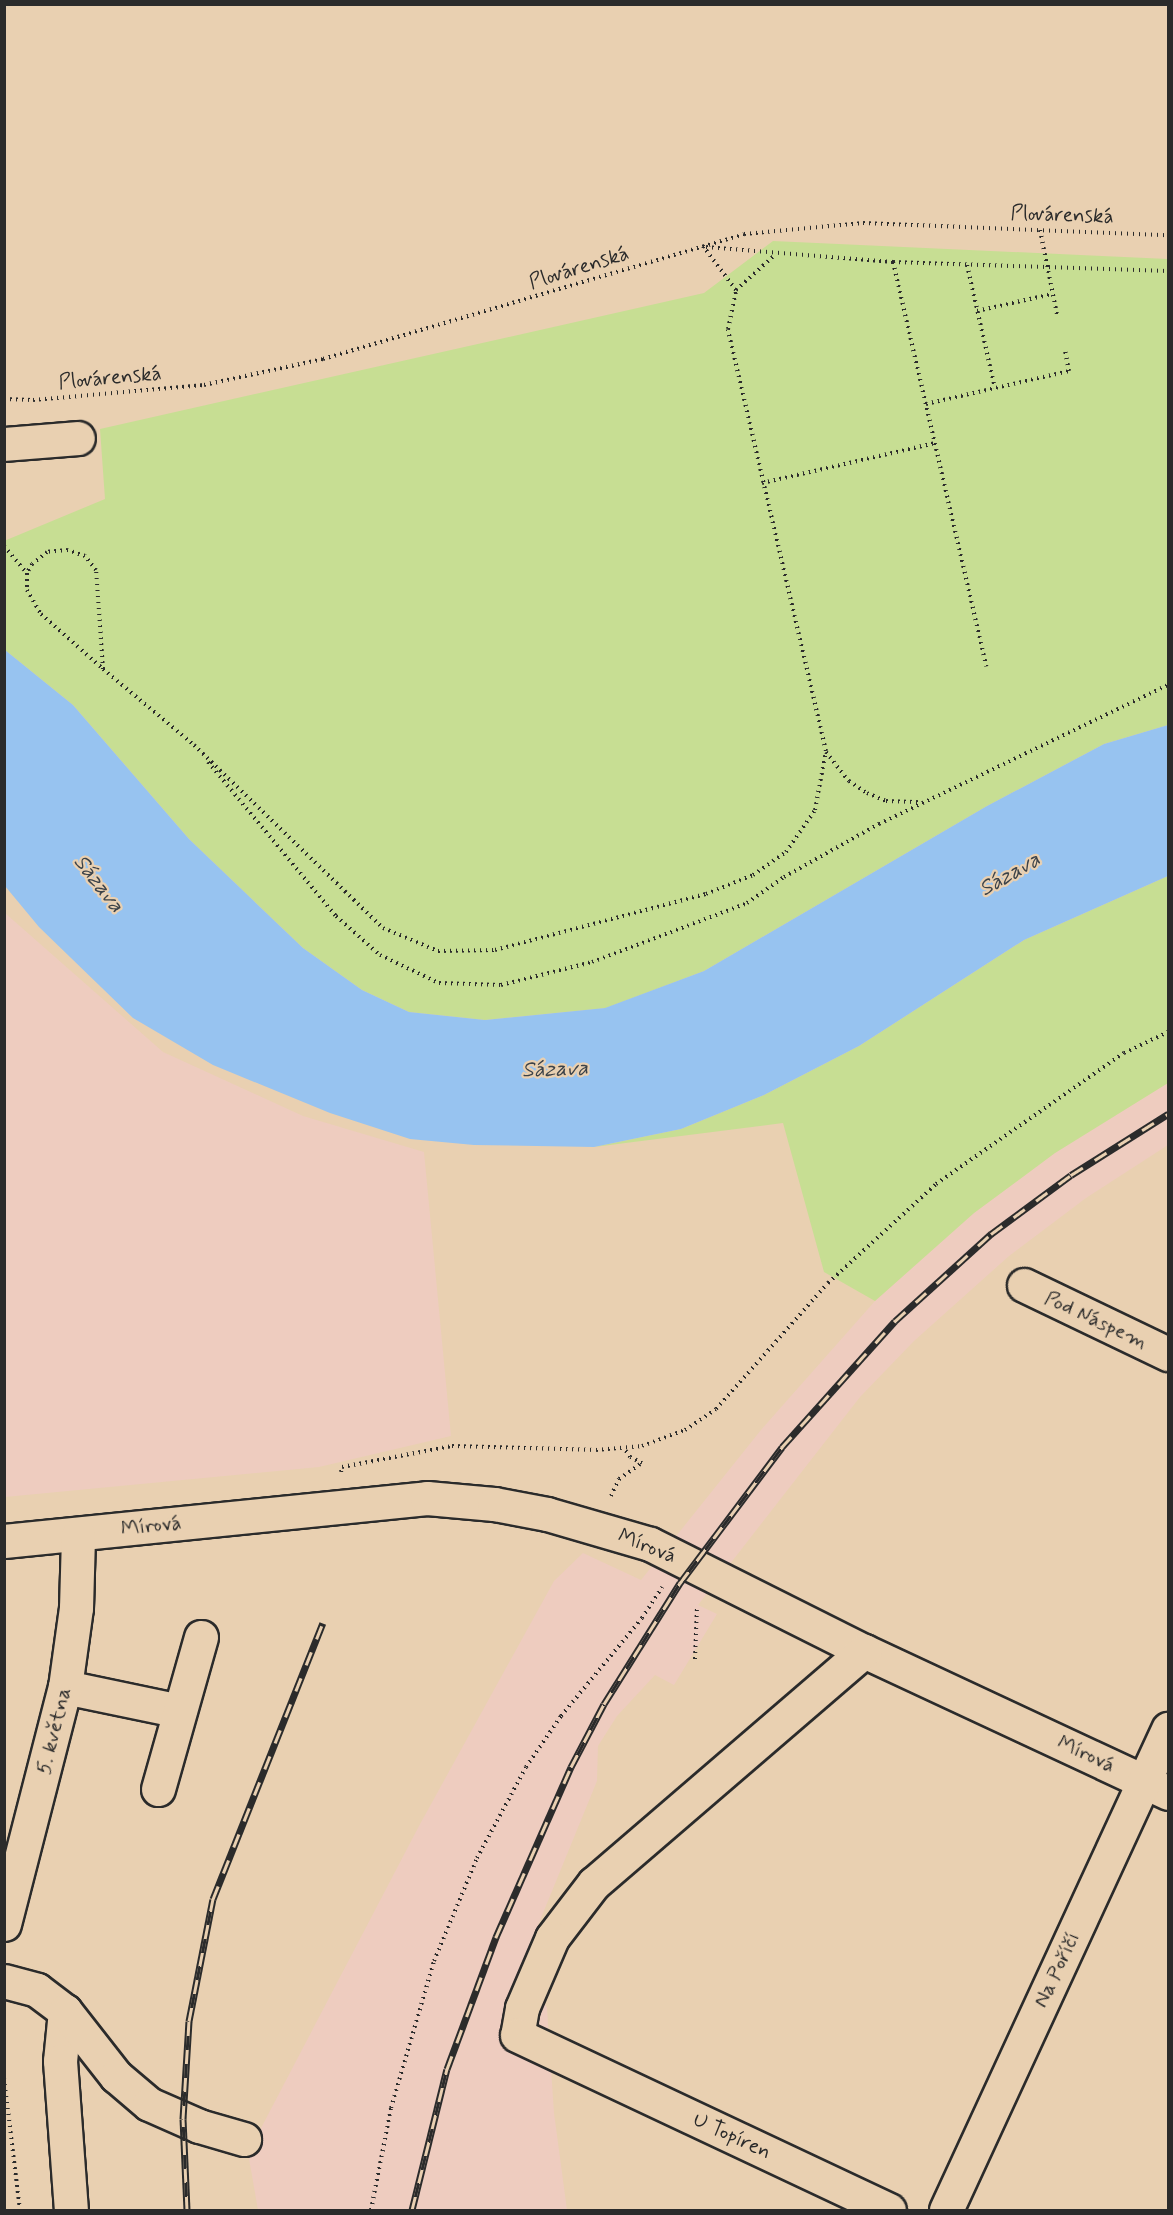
<!DOCTYPE html>
<meta charset="utf-8">
<style>
body{margin:0}
#map{position:relative;width:1173px;height:2215px;overflow:hidden;background:#e9d0b1;font-family:Mynerve,sans-serif}
div>[style]{position:absolute}
[style*='--x']{left:calc(var(--x)*1px);top:calc(var(--y)*1px);width:calc(var(--w)*1px);rotate:calc(var(--a)*1deg)}
.built>*{inset:0;background:#eeccbf}
.green>*{inset:0;background:#c7de93}
.water>*{inset:0;background:#97c3f0}
.path>*{height:4px;margin-top:-2px;transform-origin:0;background:repeating-linear-gradient(90deg,#2b2b2b 0 1.5px,transparent 0 6px)}
.roads{filter:drop-shadow(2px 0 #2b2b2b) drop-shadow(-2px 0 #2b2b2b) drop-shadow(0 2px #2b2b2b) drop-shadow(0 -2px #2b2b2b)}
.minor>*{height:33px;margin:-16.5px;padding:0 16.5px;transform-origin:16.5px;border-radius:16.5px;background:#e9d0b1}
.rail>*{height:7px;margin-top:-3.5px;transform-origin:0;background:repeating-linear-gradient(90deg,#e9d0b1 0 14px,#2b2b2b 0 28px);box-sizing:border-box;border-block:2px solid #2b2b2b}
span{translate:-50% -50%;white-space:nowrap;text-align:center;line-height:1.15;-webkit-text-stroke:4.5px #e9d0b1;paint-order:stroke}
.street-label{font-size:21px;color:#2b2b2b}
.water-label{font-size:22px;color:#3b4249;font-style:italic}
.frame{position:absolute;inset:0;border:6px solid #2b2b2b;pointer-events:none}
</style>
<div id="map">
<div class="built">
<i style="clip-path:polygon(5px 913px,163px 1052px,303px 1116px,424px 1152px,451px 1436px,319px 1467px,5px 1497px)"></i>
<i style="clip-path:polygon(1168px 1083px,1168px 1145px,1086px 1198px,1009px 1256px,914px 1341px,860px 1397px,698px 1605px,717px 1614px,674px 1685px,655px 1675px,617px 1716px,598px 1746px,597px 1781px,523px 1962px,547px 2008px,554px 2113px,567px 2210px,258px 2210px,248px 2153px,419px 1826px,554px 1581px,583px 1553px,641px 1580px,761px 1430px,875px 1301px,974px 1213px,1055px 1153px)"></i>
</div>
<div class="green">
<i style="clip-path:polygon(773px 241px,1168px 259px,1168px 725px,1104px 744px,987px 806px,704px 971px,606px 1008px,485px 1020px,409px 1012px,362px 990px,303px 948px,189px 839px,73px 705px,5px 650px,4px 541px,105px 499px,100px 429px,704px 293px)"></i>
<i style="clip-path:polygon(1168px 876px,1168px 1083px,1055px 1153px,974px 1213px,875px 1301px,824px 1272px,783px 1123px,594px 1147px,681px 1129px,764px 1095px,859px 1046px,1024px 940px)"></i>
</div>
<div class="water">
<i style="clip-path:polygon(5px 650px,73px 705px,189px 839px,303px 948px,362px 990px,409px 1012px,485px 1020px,605px 1008px,704px 971px,987px 806px,1104px 744px,1168px 725px,1168px 876px,1024px 940px,859px 1046px,764px 1095px,681px 1129px,594px 1147px,474px 1145px,410px 1139px,330px 1113px,213px 1065px,133px 1018px,39px 927px,5px 886px)"></i>
</div>
<div class="path">
<i style="--x:1040;--y:230;--w:86;--a:78.6"></i>
<i style="--x:706;--y:247;--w:188;--a:4.6"></i>
<i style="--x:893;--y:262;--w:275;--a:1.9"></i>
<i style="--x:893;--y:262;--w:415;--a:77"></i>
<i style="--x:967;--y:265;--w:126;--a:77.2"></i>
<i style="--x:736;--y:290;--w:54;--a:-42"></i>
<i style="--x:977;--y:311;--w:77;--a:-12.8"></i>
<i style="--x:4;--y:399;--w:29;--a:2"></i>
<i style="--x:33;--y:400;--w:172;--a:-5"></i>
<i style="--x:204;--y:385;--w:122;--a:-12.3"></i>
<i style="--x:323;--y:359;--w:439;--a:-16.5"></i>
<i style="--x:744;--y:234;--w:120;--a:-5.3"></i>
<i style="--x:863;--y:223;--w:305;--a:2.3"></i>
<i style="--x:926;--y:404;--w:147;--a:-13"></i>
<i style="--x:1069;--y:371;--w:21;--a:-101"></i>
<i style="--x:762;--y:483;--w:178;--a:-13"></i>
<i style="--x:4;--y:546;--w:35;--a:50"></i>
<i style="--x:103;--y:669;--w:99;--a:-94"></i>
<i style="--x:96;--y:570;--w:18;--a:-128"></i>
<i style="--x:85;--y:556;--w:18;--a:-161"></i>
<i style="--x:68;--y:550;--w:21;--a:175"></i>
<i style="--x:47;--y:552;--w:19;--a:141"></i>
<i style="--x:32;--y:564;--w:10;--a:119"></i>
<i style="--x:27;--y:573;--w:17;--a:90"></i>
<i style="--x:27;--y:590;--w:28;--a:60"></i>
<i style="--x:41;--y:614;--w:83;--a:41.6"></i>
<i style="--x:103;--y:669;--w:119;--a:39.9"></i>
<i style="--x:194;--y:745;--w:263;--a:44.1"></i>
<i style="--x:383;--y:928;--w:60;--a:22.7"></i>
<i style="--x:438;--y:951;--w:57;--a:-1"></i>
<i style="--x:495;--y:950;--w:218;--a:-14.9"></i>
<i style="--x:706;--y:894;--w:51;--a:-22"></i>
<i style="--x:753;--y:875;--w:40;--a:-34.9"></i>
<i style="--x:786;--y:852;--w:51;--a:-55.4"></i>
<i style="--x:815;--y:810;--w:60;--a:-79.4"></i>
<i style="--x:826;--y:751;--w:433;--a:-103.1"></i>
<i style="--x:728;--y:329;--w:40;--a:-78"></i>
<i style="--x:736;--y:290;--w:55;--a:-126.9"></i>
<i style="--x:826;--y:752;--w:37;--a:52"></i>
<i style="--x:849;--y:781;--w:22;--a:34"></i>
<i style="--x:867;--y:793;--w:21;--a:23"></i>
<i style="--x:886;--y:801;--w:36;--a:2"></i>
<i style="--x:208;--y:762;--w:200;--a:50.3"></i>
<i style="--x:336;--y:916;--w:59;--a:41.6"></i>
<i style="--x:380;--y:955;--w:65;--a:25.4"></i>
<i style="--x:439;--y:983;--w:62;--a:1.8"></i>
<i style="--x:501;--y:985;--w:94;--a:-14.2"></i>
<i style="--x:592;--y:962;--w:166;--a:-20.8"></i>
<i style="--x:747;--y:903;--w:45;--a:-35.1"></i>
<i style="--x:784;--y:877;--w:109;--a:-29.2"></i>
<i style="--x:879;--y:824;--w:321;--a:-25.7"></i>
<i style="--x:341;--y:1472;--w:5;--a:-79"></i>
<i style="--x:342;--y:1467;--w:112;--a:-10.8"></i>
<i style="--x:452;--y:1446;--w:144;--a:1.6"></i>
<i style="--x:596;--y:1450;--w:46;--a:-5"></i>
<i style="--x:642;--y:1446;--w:46;--a:-20.4"></i>
<i style="--x:685;--y:1430;--w:37;--a:-34"></i>
<i style="--x:716;--y:1409;--w:169;--a:-48.4"></i>
<i style="--x:828;--y:1283;--w:147;--a:-42.5"></i>
<i style="--x:936;--y:1184;--w:229;--a:-34.9"></i>
<i style="--x:1124;--y:1053;--w:49;--a:-25.5"></i>
<i style="--x:611;--y:1496;--w:19;--a:-65"></i>
<i style="--x:619;--y:1479;--w:28;--a:-35"></i>
<i style="--x:642;--y:1463;--w:13;--a:-153"></i>
<i style="--x:630;--y:1457;--w:11;--a:-124"></i>
<i style="--x:695;--y:1659;--w:52;--a:-87.8"></i>
<i style="--x:4;--y:2035;--w:4;--a:14"></i>
<i style="--x:4;--y:2078;--w:133;--a:83.1"></i>
<i style="--x:371;--y:2210;--w:104;--a:-78.9"></i>
<i style="--x:391;--y:2108;--w:153;--a:-73.7"></i>
<i style="--x:434;--y:1961;--w:112;--a:-67.3"></i>
<i style="--x:477;--y:1858;--w:103;--a:-61.7"></i>
<i style="--x:526;--y:1767;--w:62;--a:-55.5"></i>
<i style="--x:561;--y:1716;--w:127;--a:-50.4"></i>
<i style="--x:642;--y:1618;--w:37;--a:-57"></i>
</div>
<div class="roads">
<div class="minor">
<i style="--x:4;--y:444;--w:74;--a:-4.6"></i>
<i style="--x:1024;--y:1285;--w:160;--a:25.6"></i>
<i style="--x:4;--y:1541;--w:425;--a:-5.8"></i>
<i style="--x:427;--y:1498;--w:67;--a:5.1"></i>
<i style="--x:494;--y:1504;--w:54;--a:10.7"></i>
<i style="--x:547;--y:1514;--w:107;--a:16.2"></i>
<i style="--x:650;--y:1544;--w:239;--a:26.6"></i>
<i style="--x:864;--y:1651;--w:336;--a:25"></i>
<i style="--x:864;--y:1651;--w:356;--a:139.3"></i>
<i style="--x:594;--y:1883;--w:69;--a:127.4"></i>
<i style="--x:552;--y:1938;--w:76;--a:113.2"></i>
<i style="--x:522;--y:2008;--w:27;--a:100"></i>
<i style="--x:517;--y:2035;--w:411;--a:25.2"></i>
<i style="--x:65;--y:1687;--w:117;--a:11.8"></i>
<i style="--x:158;--y:1789;--w:158;--a:-74.2"></i>
<i style="--x:4;--y:1924;--w:245;--a:-75.6"></i>
<i style="--x:65;--y:1687;--w:80;--a:-82.1"></i>
<i style="--x:76;--y:1608;--w:73;--a:-88.4"></i>
<i style="--x:4;--y:1981;--w:34;--a:15"></i>
<i style="--x:37;--y:1990;--w:35;--a:37"></i>
<i style="--x:65;--y:2011;--w:50;--a:95.7"></i>
<i style="--x:60;--y:2061;--w:149;--a:85.8"></i>
<i style="--x:65;--y:2011;--w:83;--a:51.9"></i>
<i style="--x:116;--y:2076;--w:43;--a:40.3"></i>
<i style="--x:149;--y:2104;--w:55;--a:23.7"></i>
<i style="--x:199;--y:2126;--w:47;--a:16.1"></i>
<i style="--x:946;--y:2210;--w:530;--a:-65.22"></i>
</div>
</div>
<div class="rail">
<i style="--x:187;--y:2210;--w:91;--a:-92.5"></i>
<i style="--x:183;--y:2119;--w:98;--a:-86.5"></i>
<i style="--x:189;--y:2021;--w:124;--a:-78.9"></i>
<i style="--x:213;--y:1899;--w:297;--a:-68.3"></i>
<i style="--x:412;--y:2210;--w:145;--a:-76.1"></i>
<i style="--x:447;--y:2069;--w:141;--a:-69.6"></i>
<i style="--x:496;--y:1937;--w:186;--a:-66.2"></i>
<i style="--x:571;--y:1767;--w:71;--a:-62.4"></i>
<i style="--x:604;--y:1704;--w:143;--a:-57.9"></i>
<i style="--x:680;--y:1583;--w:170;--a:-53.1"></i>
<i style="--x:782;--y:1447;--w:169;--a:-48.1"></i>
<i style="--x:895;--y:1321;--w:130;--a:-42.2"></i>
<i style="--x:991;--y:1234;--w:99;--a:-36.4"></i>
<i style="--x:1071;--y:1175;--w:115;--a:-32.2"></i>
</div>
<div class="street-label">
<span style="left:1062px;top:215px;rotate:2deg">Plovárenská</span>
<span style="left:579px;top:268px;rotate:-17deg">Plovárenská</span>
<span style="left:110px;top:378px;rotate:-5deg">Plovárenská</span>
<span style="left:1096px;top:1320px;rotate:25deg">Pod Náspem</span>
<span style="left:151px;top:1526px;rotate:-6deg">Mírová</span>
<span style="left:647px;top:1546px;rotate:22deg">Mírová</span>
<span style="left:54px;top:1731px;rotate:-76deg">5. května</span>
<span style="left:1086px;top:1754px;rotate:25deg">Mírová</span>
<span style="left:1057px;top:1970px;rotate:-65deg">Na Poříčí</span>
<span style="left:732px;top:2136px;rotate:25deg">U Topíren</span>
</div>
<div class="water-label">
<span style="left:1010px;top:875px;rotate:-30deg">Sázava</span>
<span style="left:98px;top:884px;rotate:52deg">Sázava</span>
<span style="left:555px;top:1070px;rotate:-2deg">Sázava</span>
</div>
<div class="frame"></div>
</div>
